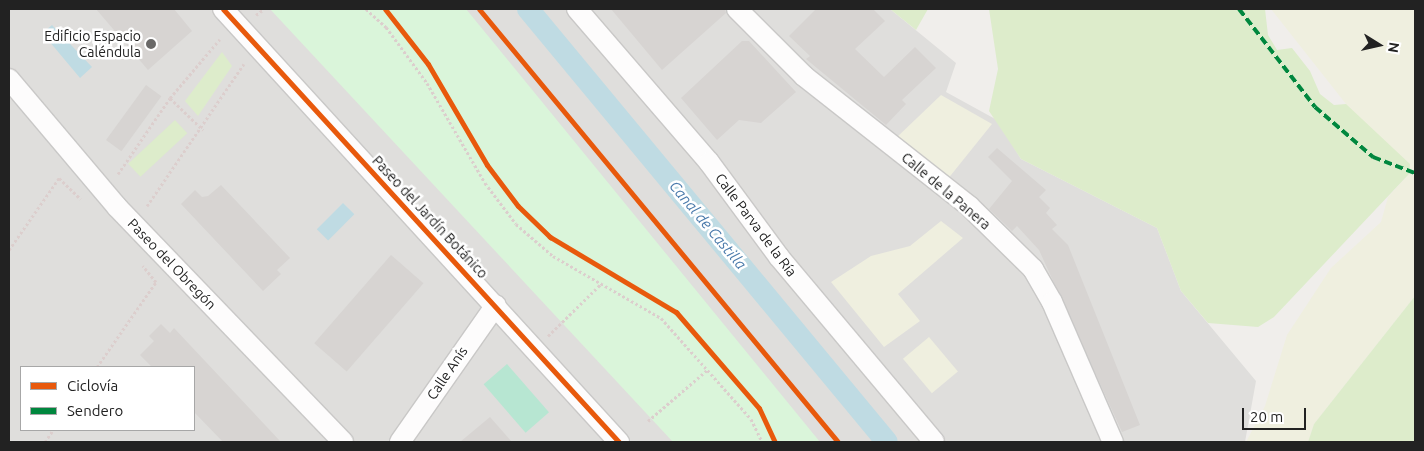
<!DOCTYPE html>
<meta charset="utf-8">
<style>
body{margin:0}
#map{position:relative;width:1424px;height:451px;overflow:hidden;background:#f0eeeb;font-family:Ubuntu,sans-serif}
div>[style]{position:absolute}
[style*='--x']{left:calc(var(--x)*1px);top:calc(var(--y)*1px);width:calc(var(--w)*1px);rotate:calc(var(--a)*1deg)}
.residential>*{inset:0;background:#dfdedc}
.farmland>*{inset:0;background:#efefdf;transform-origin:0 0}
.grass>*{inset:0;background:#ddeccb;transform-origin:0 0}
.park>*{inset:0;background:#daf5da}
.pitch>*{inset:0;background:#b7e6d2;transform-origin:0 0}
.water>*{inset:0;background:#bfdbe3;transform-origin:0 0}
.canal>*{height:22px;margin:-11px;padding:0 11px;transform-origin:11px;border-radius:11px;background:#bfdbe3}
.building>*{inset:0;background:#d7d4d2;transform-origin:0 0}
.path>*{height:3px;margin-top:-1.5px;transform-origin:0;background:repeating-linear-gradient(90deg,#dccecd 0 2.5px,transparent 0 5px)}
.roads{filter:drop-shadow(1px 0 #c9c8c7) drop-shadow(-1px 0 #c9c8c7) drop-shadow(0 1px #c9c8c7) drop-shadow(0 -1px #c9c8c7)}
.minor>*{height:20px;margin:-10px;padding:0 10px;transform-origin:10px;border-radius:10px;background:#fdfcfc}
.quiet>*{height:4px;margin-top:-2px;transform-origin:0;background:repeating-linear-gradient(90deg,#00873e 0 8px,transparent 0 12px)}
.cycleway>*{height:5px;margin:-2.5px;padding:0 2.5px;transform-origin:2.5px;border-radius:2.5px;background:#e8590c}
.dots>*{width:14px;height:14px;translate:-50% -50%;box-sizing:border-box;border:2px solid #fff;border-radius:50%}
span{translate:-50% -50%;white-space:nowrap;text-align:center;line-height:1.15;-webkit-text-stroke:5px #fff;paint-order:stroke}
.poi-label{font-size:14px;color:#222}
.right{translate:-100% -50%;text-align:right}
.street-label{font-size:14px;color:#222}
.water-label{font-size:15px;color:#4a7aab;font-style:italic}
.frame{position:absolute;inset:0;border:10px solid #222;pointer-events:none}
.legend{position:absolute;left:20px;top:366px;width:175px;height:65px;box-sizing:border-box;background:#fff;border:1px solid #a7a7a7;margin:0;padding:6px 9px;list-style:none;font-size:15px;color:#222}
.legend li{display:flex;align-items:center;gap:10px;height:25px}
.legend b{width:25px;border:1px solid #a7a7a7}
.north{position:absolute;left:1354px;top:20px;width:50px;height:50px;-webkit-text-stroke:4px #fff;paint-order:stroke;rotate:100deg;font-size:14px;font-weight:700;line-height:20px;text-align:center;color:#222}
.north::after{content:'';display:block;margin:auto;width:18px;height:22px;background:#222;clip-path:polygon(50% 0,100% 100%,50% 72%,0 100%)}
.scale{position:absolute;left:1242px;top:408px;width:64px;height:22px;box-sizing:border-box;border:2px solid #222;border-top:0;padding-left:6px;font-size:15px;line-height:18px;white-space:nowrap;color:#222;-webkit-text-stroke:4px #fff;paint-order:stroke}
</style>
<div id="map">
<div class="residential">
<i style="clip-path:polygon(evenodd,9px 9px,890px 9px,956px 63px,946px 92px,997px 120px,1021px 159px,1157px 228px,1181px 291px,1256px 381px,1245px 442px,9px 442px,9px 9px,21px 367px,194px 367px,194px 430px,21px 430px,21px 367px)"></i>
</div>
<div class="farmland">
<i style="clip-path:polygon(1271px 9px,1415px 9px,1415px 296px,1314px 424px,1308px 442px,1246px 442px,1265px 406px,1287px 335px,1331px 268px,1381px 222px,1388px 197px,1409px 174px,1346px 104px)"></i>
<i style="clip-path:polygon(941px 95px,992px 124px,947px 180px,895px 139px)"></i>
<i style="clip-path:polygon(941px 221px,963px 238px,898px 294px,920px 321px,884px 347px,831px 282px,871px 256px,910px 246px)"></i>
<i style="left:929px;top:337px;width:45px;height:34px;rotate:50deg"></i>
</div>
<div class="grass">
<i style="clip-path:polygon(890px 9px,928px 9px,916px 30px)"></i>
<i style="clip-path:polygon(989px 9px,1265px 9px,1268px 35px,1277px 50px,1292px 48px,1310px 71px,1320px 94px,1334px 105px,1346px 104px,1410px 164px,1409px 174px,1274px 317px,1258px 327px,1208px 323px,1181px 291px,1157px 228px,1021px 159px,989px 111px,998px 69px)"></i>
<i style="clip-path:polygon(222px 52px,232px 66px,198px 116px,185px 101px)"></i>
<i style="left:175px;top:120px;width:18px;height:64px;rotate:47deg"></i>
<i style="clip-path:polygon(1415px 296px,1415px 442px,1308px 442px,1314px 424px)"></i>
</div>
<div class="park">
<i style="clip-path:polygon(270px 9px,466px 9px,820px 442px,673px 442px)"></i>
</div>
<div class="pitch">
<i style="left:507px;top:364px;width:64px;height:31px;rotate:49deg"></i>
</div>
<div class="water">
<i style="clip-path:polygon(52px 25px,92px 67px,80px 78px,49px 41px,51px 39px,45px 31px)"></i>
<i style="left:343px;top:203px;width:16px;height:37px;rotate:45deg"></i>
</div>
<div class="canal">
<i style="--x:528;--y:9;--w:562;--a:50.34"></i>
</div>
<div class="building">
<i style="clip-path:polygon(96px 9px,174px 9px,192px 31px,148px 70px)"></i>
<i style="clip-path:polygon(611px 9px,725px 9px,726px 13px,662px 70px)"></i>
<i style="clip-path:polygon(816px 9px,873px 9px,885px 21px,855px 49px,884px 77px,915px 47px,936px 68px,902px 100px,906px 104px,886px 125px,806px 59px,810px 56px,789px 36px)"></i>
<i style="clip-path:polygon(742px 41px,749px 41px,796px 92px,761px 123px,739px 120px,717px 140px,681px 98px)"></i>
<i style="left:146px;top:85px;width:19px;height:68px;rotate:36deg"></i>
<i style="clip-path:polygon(997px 148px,1046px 190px,1039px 197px,1050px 208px,1046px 213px,1057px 225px,1052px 229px,1068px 245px,1140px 425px,1122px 432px,1039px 250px,1017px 226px,1012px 231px,989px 209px,1012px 181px,988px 157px)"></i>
<i style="clip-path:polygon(221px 185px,290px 258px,277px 270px,281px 274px,263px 291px,181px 204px,195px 190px,202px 197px,208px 196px)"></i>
<i style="left:391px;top:255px;width:43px;height:117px;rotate:41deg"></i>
<i style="clip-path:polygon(161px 324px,170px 333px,174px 328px,281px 442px,223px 442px,194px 412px,194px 367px,152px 367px,140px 355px,154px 341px,149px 336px)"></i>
<i style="clip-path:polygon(490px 417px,512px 442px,460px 442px)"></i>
</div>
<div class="path">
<i style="--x:366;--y:9;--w:27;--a:42"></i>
<i style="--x:386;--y:27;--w:69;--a:53.8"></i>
<i style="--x:427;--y:83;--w:116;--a:59.9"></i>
<i style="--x:485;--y:183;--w:51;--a:52.9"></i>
<i style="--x:516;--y:224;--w:49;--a:40.9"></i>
<i style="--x:553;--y:256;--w:125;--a:29.9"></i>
<i style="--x:661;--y:318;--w:135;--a:48.3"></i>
<i style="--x:751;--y:419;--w:25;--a:64"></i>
<i style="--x:256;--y:15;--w:10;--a:-37"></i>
<i style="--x:170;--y:98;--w:46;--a:44.1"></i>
<i style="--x:118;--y:174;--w:92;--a:-55.6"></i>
<i style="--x:170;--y:98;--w:77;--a:-49.7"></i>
<i style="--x:147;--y:206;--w:172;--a:-55.7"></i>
<i style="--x:9;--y:250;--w:88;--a:-55.2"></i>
<i style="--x:59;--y:178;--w:30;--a:44"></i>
<i style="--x:548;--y:336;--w:74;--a:-44.5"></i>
<i style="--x:97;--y:367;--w:103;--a:-55.2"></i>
<i style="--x:156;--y:282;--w:21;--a:-129"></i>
<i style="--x:648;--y:421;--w:78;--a:-40.8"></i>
<i style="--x:45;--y:442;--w:14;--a:-56"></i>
</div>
<div class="roads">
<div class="minor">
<i style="--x:223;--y:9;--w:587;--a:47.56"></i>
<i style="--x:577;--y:9;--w:202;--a:49.2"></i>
<i style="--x:709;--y:162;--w:118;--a:53.6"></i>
<i style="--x:779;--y:257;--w:241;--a:50"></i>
<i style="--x:737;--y:9;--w:95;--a:45"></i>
<i style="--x:804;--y:76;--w:210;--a:38.2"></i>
<i style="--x:969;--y:206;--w:90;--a:44.5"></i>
<i style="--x:1033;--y:269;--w:38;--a:60"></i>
<i style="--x:1052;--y:302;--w:153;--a:66.5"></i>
<i style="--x:9;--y:79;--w:167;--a:49.8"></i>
<i style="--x:117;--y:207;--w:326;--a:46.1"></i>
<i style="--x:400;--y:442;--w:167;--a:-55"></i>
</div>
</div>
<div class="quiet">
<i style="--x:1239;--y:9;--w:124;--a:52.2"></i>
<i style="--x:1315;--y:107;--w:77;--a:40.8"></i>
<i style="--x:1373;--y:157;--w:45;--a:20.9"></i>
</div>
<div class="cycleway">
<i style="--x:223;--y:9;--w:587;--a:47.56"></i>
<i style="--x:385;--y:9;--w:70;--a:52"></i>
<i style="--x:428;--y:64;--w:117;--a:59.7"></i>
<i style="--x:487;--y:165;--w:51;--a:52.9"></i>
<i style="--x:518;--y:206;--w:45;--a:44.1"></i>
<i style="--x:550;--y:237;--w:147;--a:30.8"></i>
<i style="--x:676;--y:312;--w:127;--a:49.2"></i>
<i style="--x:759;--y:408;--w:38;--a:65"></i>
<i style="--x:479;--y:9;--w:562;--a:50.34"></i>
</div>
<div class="dots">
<i style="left:151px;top:44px;background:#6a6968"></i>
</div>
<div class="poi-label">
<span class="right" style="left:141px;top:44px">Edificio Espacio<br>Caléndula</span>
</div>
<div class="street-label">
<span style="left:946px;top:191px;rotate:40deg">Calle de la Panera</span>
<span style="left:430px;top:217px;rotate:47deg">Paseo del Jardín Botánico</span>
<span style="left:756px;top:225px;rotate:53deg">Calle Parva de la Ría</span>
<span style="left:172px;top:264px;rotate:46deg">Paseo del Obregón</span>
<span style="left:447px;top:373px;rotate:-56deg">Calle Anís</span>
</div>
<div class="water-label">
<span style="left:708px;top:225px;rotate:50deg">Canal de Castilla</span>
</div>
<div class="frame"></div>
<ul class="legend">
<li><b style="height:6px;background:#e8590c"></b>Ciclovía</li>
<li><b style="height:6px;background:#00873e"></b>Sendero</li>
</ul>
<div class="north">N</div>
<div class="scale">20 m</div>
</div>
